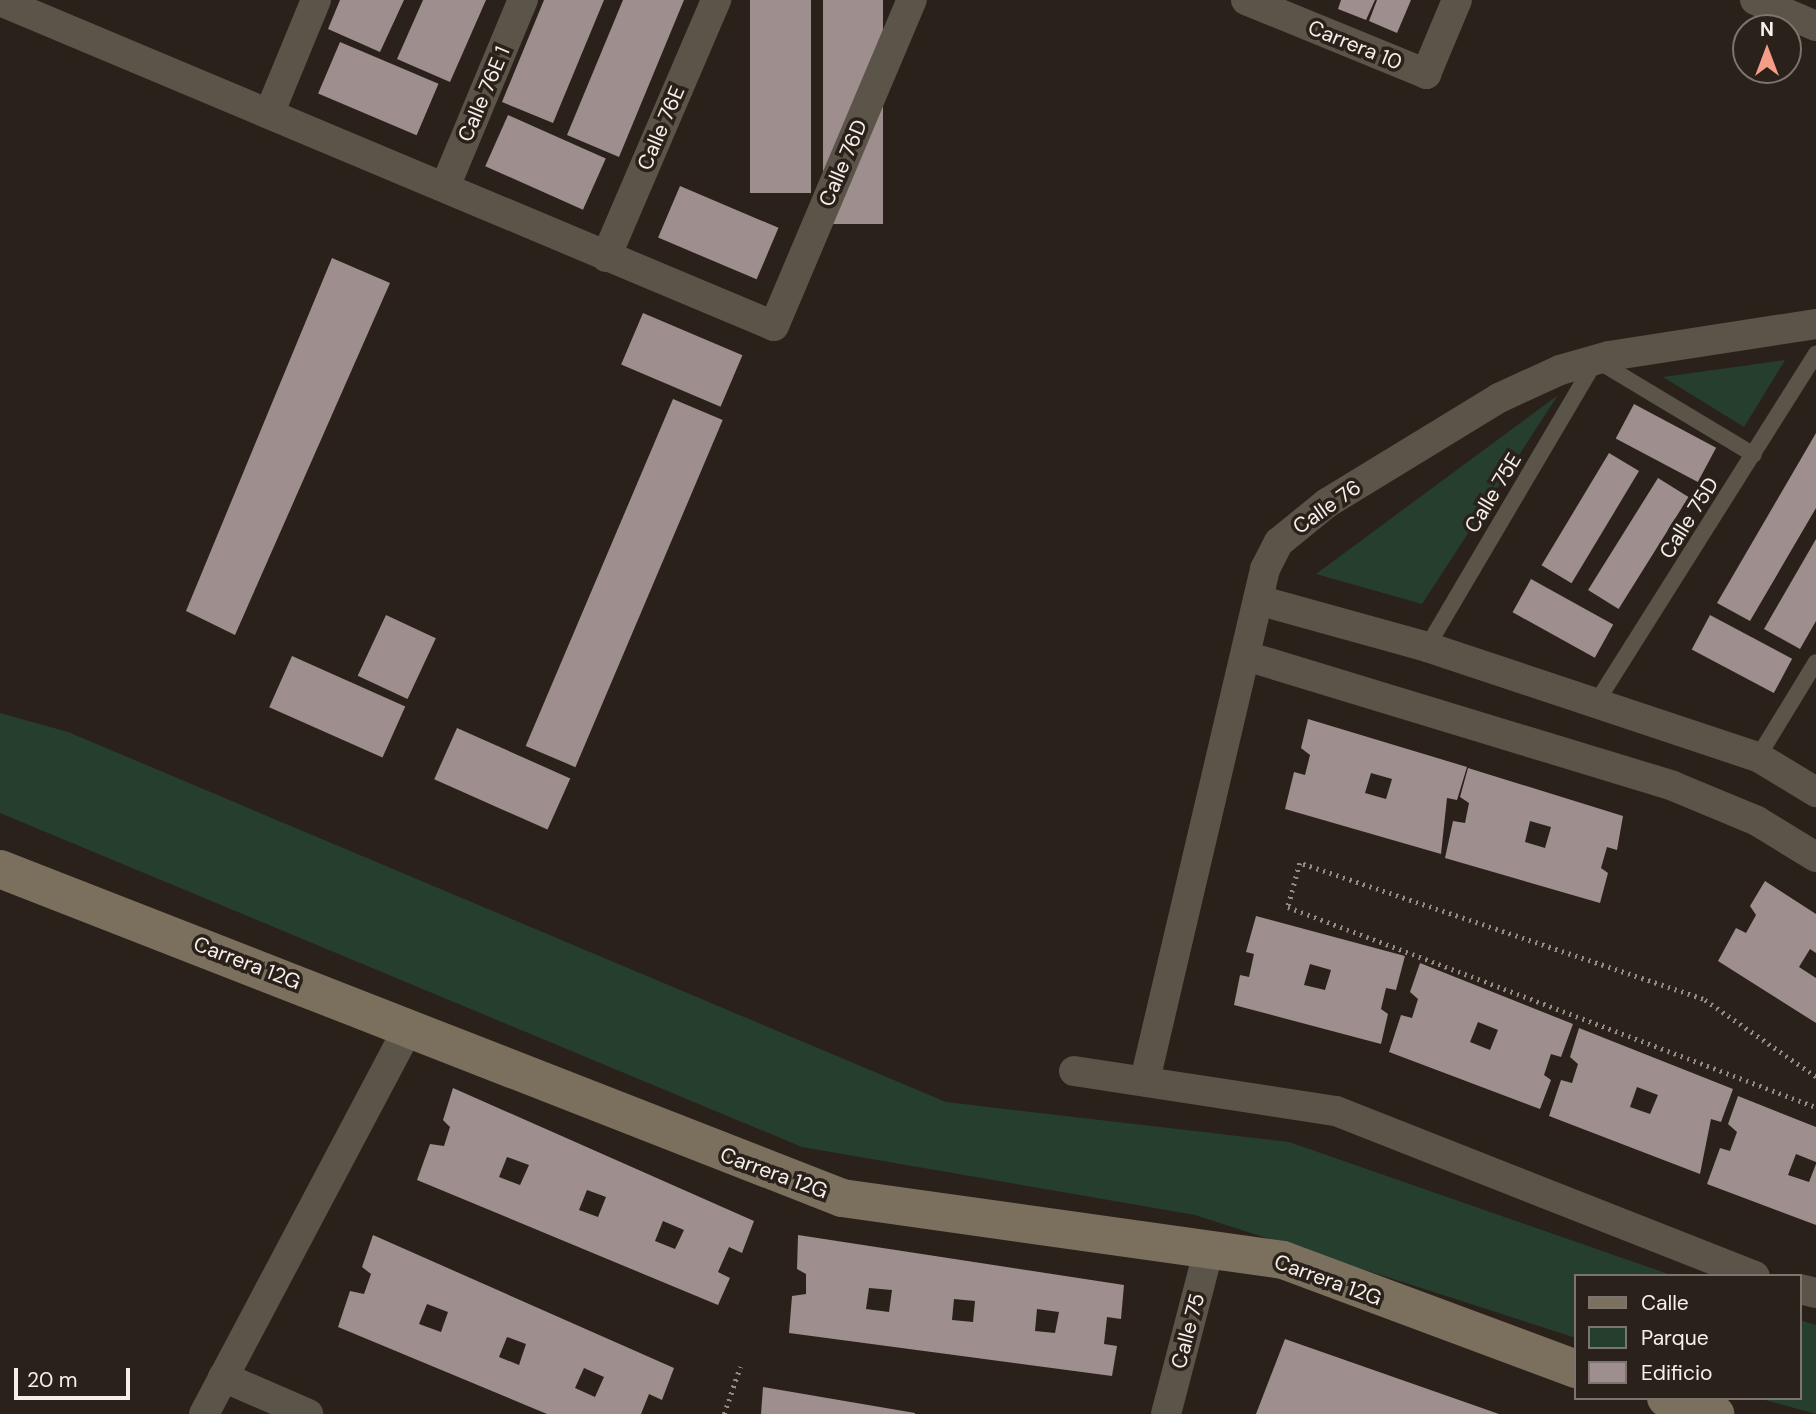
<!DOCTYPE html>
<style>
body{margin:0}
#map{position:relative;width:1816px;height:1414px;overflow:hidden;background:#2a221a;font-family:"DM Sans",sans-serif}
div>[style]{position:absolute}
[style*='--x']{left:calc(var(--x)*1px);top:calc(var(--y)*1px);width:calc(var(--w)*1px);rotate:calc(var(--a)*1deg)}
.green>*{inset:0;background:#253e2e}
.building>*{inset:0;background:#9e8e8d;transform-origin:0 0}
.path>*{height:4.5px;margin-top:-2.25px;transform-origin:0;background:repeating-linear-gradient(90deg,#938c86 0 2px,transparent 0 7px)}
.lane>*{height:16px;margin:-8px;padding:0 8px;transform-origin:8px;border-radius:8px;background:#5b5449}
.street>*{height:30px;margin:-15px;padding:0 15px;transform-origin:15px;border-radius:15px;background:#5b5449}
.secondary>*{height:38px;margin:-19px;padding:0 19px;transform-origin:19px;border-radius:19px;background:#7b705e}
span{translate:-50% -50%;white-space:nowrap;text-align:center;line-height:1.15;-webkit-text-stroke:7px #2a221a;paint-order:stroke}
.street-label{font-size:21px;color:#f6f0eb}
.legend{position:absolute;left:1574px;top:1274px;width:228px;height:126px;box-sizing:border-box;background:#2a221a;border:2px solid #7c746e;margin:0;padding:9px 12px;list-style:none;font-size:21px;color:#f6f0eb}
.legend li{display:flex;align-items:center;gap:14px;height:35px}
.legend b{width:35px;border:2px solid #7c746e}
.north{position:absolute;left:1732px;top:14px;width:70px;height:70px;box-sizing:border-box;background:#2a221a;border:2px solid #7c746e;border-radius:50%;rotate:0deg;font-size:19px;font-weight:700;line-height:28px;text-align:center;color:#f6f0eb}
.north::after{content:'';display:block;margin:auto;width:24px;height:32px;background:#f49e87;clip-path:polygon(50% 0,100% 100%,50% 72%,0 100%)}
.scale{position:absolute;left:14px;top:1368px;width:116px;height:32px;box-sizing:border-box;border:4px solid #f6f0eb;border-top:0;padding-left:9px;font-size:21px;line-height:24px;white-space:nowrap;color:#f6f0eb;-webkit-text-stroke:5px #2a221a;paint-order:stroke}
</style>
<div id="map">
<div class="green">
<i style="clip-path:polygon(1785px 360px,1744px 427px,1663px 377px)"></i>
<i style="clip-path:polygon(1558px 395px,1422px 604px,1316px 574px)"></i>
<i style="clip-path:polygon(0 713px,68px 732px,946px 1102px,1289px 1142px,1674px 1276px,1576px 1276px,1576px 1338px,1195px 1215px,802px 1147px,0 813px)"></i>
<i style="clip-path:polygon(1800px 1320px,1816px 1325px,1816px 1414px,1758px 1398px,1800px 1398px)"></i>
</div>
<div class="building">
<i style="clip-path:polygon(340px 0,404px 0,380px 52px,328px 29px)"></i>
<i style="clip-path:polygon(423px 0,486px 0,450px 82px,397px 59px)"></i>
<i style="clip-path:polygon(544px 0,604px 0,553px 123px,502px 102px)"></i>
<i style="clip-path:polygon(623px 0,684px 0,619px 157px,567px 135px)"></i>
<i style="left:750px;top:0;width:61px;height:193px"></i>
<i style="left:823px;top:0;width:60px;height:224px"></i>
<i style="clip-path:polygon(1341px 0,1375px 0,1366px 20px,1338px 9px)"></i>
<i style="clip-path:polygon(1377px 0,1411px 0,1397px 33px,1369px 21px)"></i>
<i style="left:340px;top:42px;width:107px;height:56px;rotate:23deg"></i>
<i style="left:508px;top:115px;width:107px;height:56px;rotate:24deg"></i>
<i style="left:680px;top:186px;width:107px;height:56px;rotate:23deg"></i>
<i style="clip-path:polygon(332px 258px,390px 283px,235px 635px,186px 611px)"></i>
<i style="left:643px;top:313px;width:108px;height:56px;rotate:23deg"></i>
<i style="left:673px;top:399px;width:54px;height:377px;rotate:23deg"></i>
<i style="left:1634px;top:404px;width:93px;height:39px;rotate:28deg"></i>
<i style="clip-path:polygon(1816px 433px,1816px 508px,1750px 621px,1717px 603px)"></i>
<i style="left:1609px;top:453px;width:35px;height:131px;rotate:31deg"></i>
<i style="left:1658px;top:478px;width:36px;height:132px;rotate:32deg"></i>
<i style="clip-path:polygon(1816px 539px,1816px 621px,1800px 649px,1764px 629px)"></i>
<i style="left:1531px;top:579px;width:94px;height:38px;rotate:29deg"></i>
<i style="left:386px;top:615px;width:55px;height:67px;rotate:25deg"></i>
<i style="left:1710px;top:615px;width:93px;height:39px;rotate:28deg"></i>
<i style="left:292px;top:656px;width:124px;height:56px;rotate:24deg"></i>
<i style="clip-path:polygon(evenodd,1308px 719px,1467px 767px,1457px 800px,1447px 798px,1441px 854px,1285px 809px,1294px 772px,1305px 775px,1310px 755px,1301px 748px,1308px 719px,1371px 773px,1392px 779px,1386px 799px,1365px 793px,1371px 773px)"></i>
<i style="left:457px;top:728px;width:124px;height:56px;rotate:24deg"></i>
<i style="clip-path:polygon(evenodd,1468px 768px,1623px 816px,1617px 850px,1607px 847px,1601px 868px,1608px 873px,1600px 903px,1445px 858px,1453px 821px,1465px 823px,1469px 803px,1460px 797px,1468px 768px,1530px 821px,1551px 827px,1545px 848px,1525px 842px,1530px 821px)"></i>
<i style="clip-path:polygon(1765px 881px,1816px 914px,1816px 953px,1810px 949px,1799px 967px,1816px 978px,1816px 1023px,1718px 961px,1736px 928px,1746px 933px,1756px 915px,1750px 906px)"></i>
<i style="clip-path:polygon(evenodd,1256px 916px,1405px 956px,1396px 990px,1386px 988px,1381px 1009px,1388px 1014px,1381px 1044px,1234px 1005px,1240px 975px,1249px 977px,1254px 954px,1246px 952px,1256px 916px,1310px 964px,1331px 970px,1325px 990px,1304px 985px,1310px 964px)"></i>
<i style="clip-path:polygon(evenodd,1420px 963px,1573px 1024px,1561px 1057px,1551px 1054px,1544px 1075px,1551px 1080px,1540px 1109px,1389px 1052px,1401px 1015px,1412px 1018px,1418px 999px,1410px 992px,1420px 963px,1478px 1022px,1498px 1030px,1490px 1050px,1470px 1042px,1478px 1022px)"></i>
<i style="clip-path:polygon(evenodd,1579px 1028px,1733px 1089px,1721px 1122px,1711px 1119px,1700px 1174px,1549px 1116px,1561px 1080px,1572px 1083px,1578px 1064px,1570px 1057px,1579px 1028px,1637px 1087px,1658px 1095px,1650px 1114px,1630px 1107px,1637px 1087px)"></i>
<i style="clip-path:polygon(evenodd,453px 1088px,754px 1221px,742px 1253px,729px 1247px,718px 1272px,730px 1278px,718px 1305px,417px 1180px,430px 1144px,444px 1146px,450px 1127px,443px 1120px,453px 1088px,507px 1157px,529px 1165px,520px 1185px,499px 1177px,507px 1157px,453px 1088px,587px 1190px,606px 1197px,598px 1217px,579px 1210px,587px 1190px,453px 1088px,663px 1221px,684px 1230px,675px 1249px,655px 1241px,663px 1221px)"></i>
<i style="clip-path:polygon(1738px 1096px,1816px 1127px,1816px 1162px,1796px 1154px,1788px 1175px,1809px 1182px,1816px 1164px,1816px 1225px,1707px 1184px,1720px 1148px,1730px 1151px,1737px 1132px,1728px 1124px)"></i>
<i style="clip-path:polygon(evenodd,373px 1235px,674px 1368px,662px 1400px,649px 1394px,641px 1414px,547px 1414px,338px 1327px,350px 1291px,364px 1294px,371px 1274px,362px 1267px,373px 1235px,427px 1304px,448px 1312px,441px 1332px,419px 1324px,427px 1304px,373px 1235px,507px 1337px,526px 1344px,519px 1365px,499px 1357px,507px 1337px,373px 1235px,584px 1368px,604px 1377px,595px 1397px,575px 1388px,584px 1368px)"></i>
<i style="clip-path:polygon(evenodd,798px 1235px,1124px 1285px,1121px 1319px,1107px 1317px,1104px 1344px,1117px 1346px,1112px 1376px,789px 1333px,792px 1296px,806px 1294px,806px 1274px,797px 1269px,798px 1235px,869px 1288px,892px 1290px,889px 1312px,866px 1309px,869px 1288px,798px 1235px,954px 1299px,975px 1301px,973px 1322px,952px 1320px,954px 1299px,798px 1235px,1037px 1309px,1059px 1312px,1055px 1333px,1035px 1331px,1037px 1309px)"></i>
<i style="clip-path:polygon(1285px 1339px,1499px 1414px,1256px 1414px)"></i>
<i style="clip-path:polygon(763px 1387px,915px 1413px,915px 1414px,761px 1414px)"></i>
</div>
<div class="path">
<i style="--x:1816;--y:1077;--w:137;--a:-145.4"></i>
<i style="--x:1703;--y:999;--w:425;--a:-161.4"></i>
<i style="--x:1300;--y:863;--w:46;--a:105.3"></i>
<i style="--x:1288;--y:907;--w:565;--a:20.75"></i>
<i style="--x:724;--y:1414;--w:50;--a:-71.2"></i>
</div>
<div class="lane">
<i style="--x:1427;--y:647;--w:333;--a:-59.5"></i>
<i style="--x:1596;--y:360;--w:184;--a:31"></i>
<i style="--x:1596;--y:703;--w:413;--a:-57.8"></i>
<i style="--x:1758;--y:757;--w:111;--a:-58.6"></i>
</div>
<div class="street">
<i style="--x:1246;--y:0;--w:195;--a:22.3"></i>
<i style="--x:1426;--y:74;--w:80;--a:-67.3"></i>
<i style="--x:1755;--y:0;--w:66;--a:23.1"></i>
<i style="--x:0;--y:1;--w:839;--a:22.78"></i>
<i style="--x:774;--y:326;--w:354;--a:-67.1"></i>
<i style="--x:269;--y:114;--w:123;--a:-67.6"></i>
<i style="--x:445;--y:187;--w:203;--a:-67.4"></i>
<i style="--x:606;--y:257;--w:280;--a:-66.8"></i>
<i style="--x:1258;--y:600;--w:175;--a:15.5"></i>
<i style="--x:1427;--y:647;--w:349;--a:18.4"></i>
<i style="--x:1758;--y:757;--w:68;--a:31.1"></i>
<i style="--x:1246;--y:656;--w:446;--a:16.9"></i>
<i style="--x:1673;--y:786;--w:91;--a:22.6"></i>
<i style="--x:1757;--y:821;--w:69;--a:31.4"></i>
<i style="--x:1074;--y:1071;--w:265;--a:8.7"></i>
<i style="--x:1336;--y:1111;--w:450;--a:21.5"></i>
<i style="--x:1145;--y:1080;--w:525;--a:-76.78"></i>
<i style="--x:1265;--y:569;--w:30;--a:-63"></i>
<i style="--x:1279;--y:542;--w:62;--a:-39.1"></i>
<i style="--x:1327;--y:503;--w:202;--a:-31.4"></i>
<i style="--x:1499;--y:398;--w:67;--a:-24.7"></i>
<i style="--x:1560;--y:370;--w:51;--a:-15.9"></i>
<i style="--x:1609;--y:356;--w:209;--a:-8.8"></i>
<i style="--x:1800;--y:1289;--w:16;--a:14"></i>
<i style="--x:223;--y:1377;--w:93;--a:23.5"></i>
<i style="--x:204;--y:1414;--w:440;--a:-62.1"></i>
<i style="--x:1166;--y:1414;--w:171;--a:-75.4"></i>
</div>
<div class="secondary">
<i style="--x:0;--y:869;--w:904;--a:21.34"></i>
<i style="--x:842;--y:1198;--w:445;--a:8"></i>
<i style="--x:1283;--y:1260;--w:313;--a:20.4"></i>
<i style="--x:1666;--y:1398;--w:52;--a:18.1"></i>
</div>
<div class="street-label">
<span style="left:1355px;top:45px;rotate:22deg">Carrera 10</span>
<span style="left:484px;top:94px;rotate:-67deg">Calle 76E 1</span>
<span style="left:661px;top:128px;rotate:-67deg">Calle 76E</span>
<span style="left:843px;top:163px;rotate:-67deg">Calle 76D</span>
<span style="left:1493px;top:493px;rotate:-59deg">Calle 75E</span>
<span style="left:1327px;top:507px;rotate:-35deg">Calle 76</span>
<span style="left:1689px;top:518px;rotate:-58deg">Calle 75D</span>
<span style="left:247px;top:963px;rotate:21deg">Carrera 12G</span>
<span style="left:774px;top:1173px;rotate:20deg">Carrera 12G</span>
<span style="left:1328px;top:1280px;rotate:20deg">Carrera 12G</span>
<span style="left:1188px;top:1331px;rotate:-75deg">Calle 75</span>
</div>
<ul class="legend">
<li><b style="height:9px;background:#7b705e"></b>Calle</li>
<li><b style="height:19px;background:#253e2e"></b>Parque</li>
<li><b style="height:19px;background:#9e8e8d"></b>Edificio</li>
</ul>
<div class="north">N</div>
<div class="scale">20 m</div>
</div>
